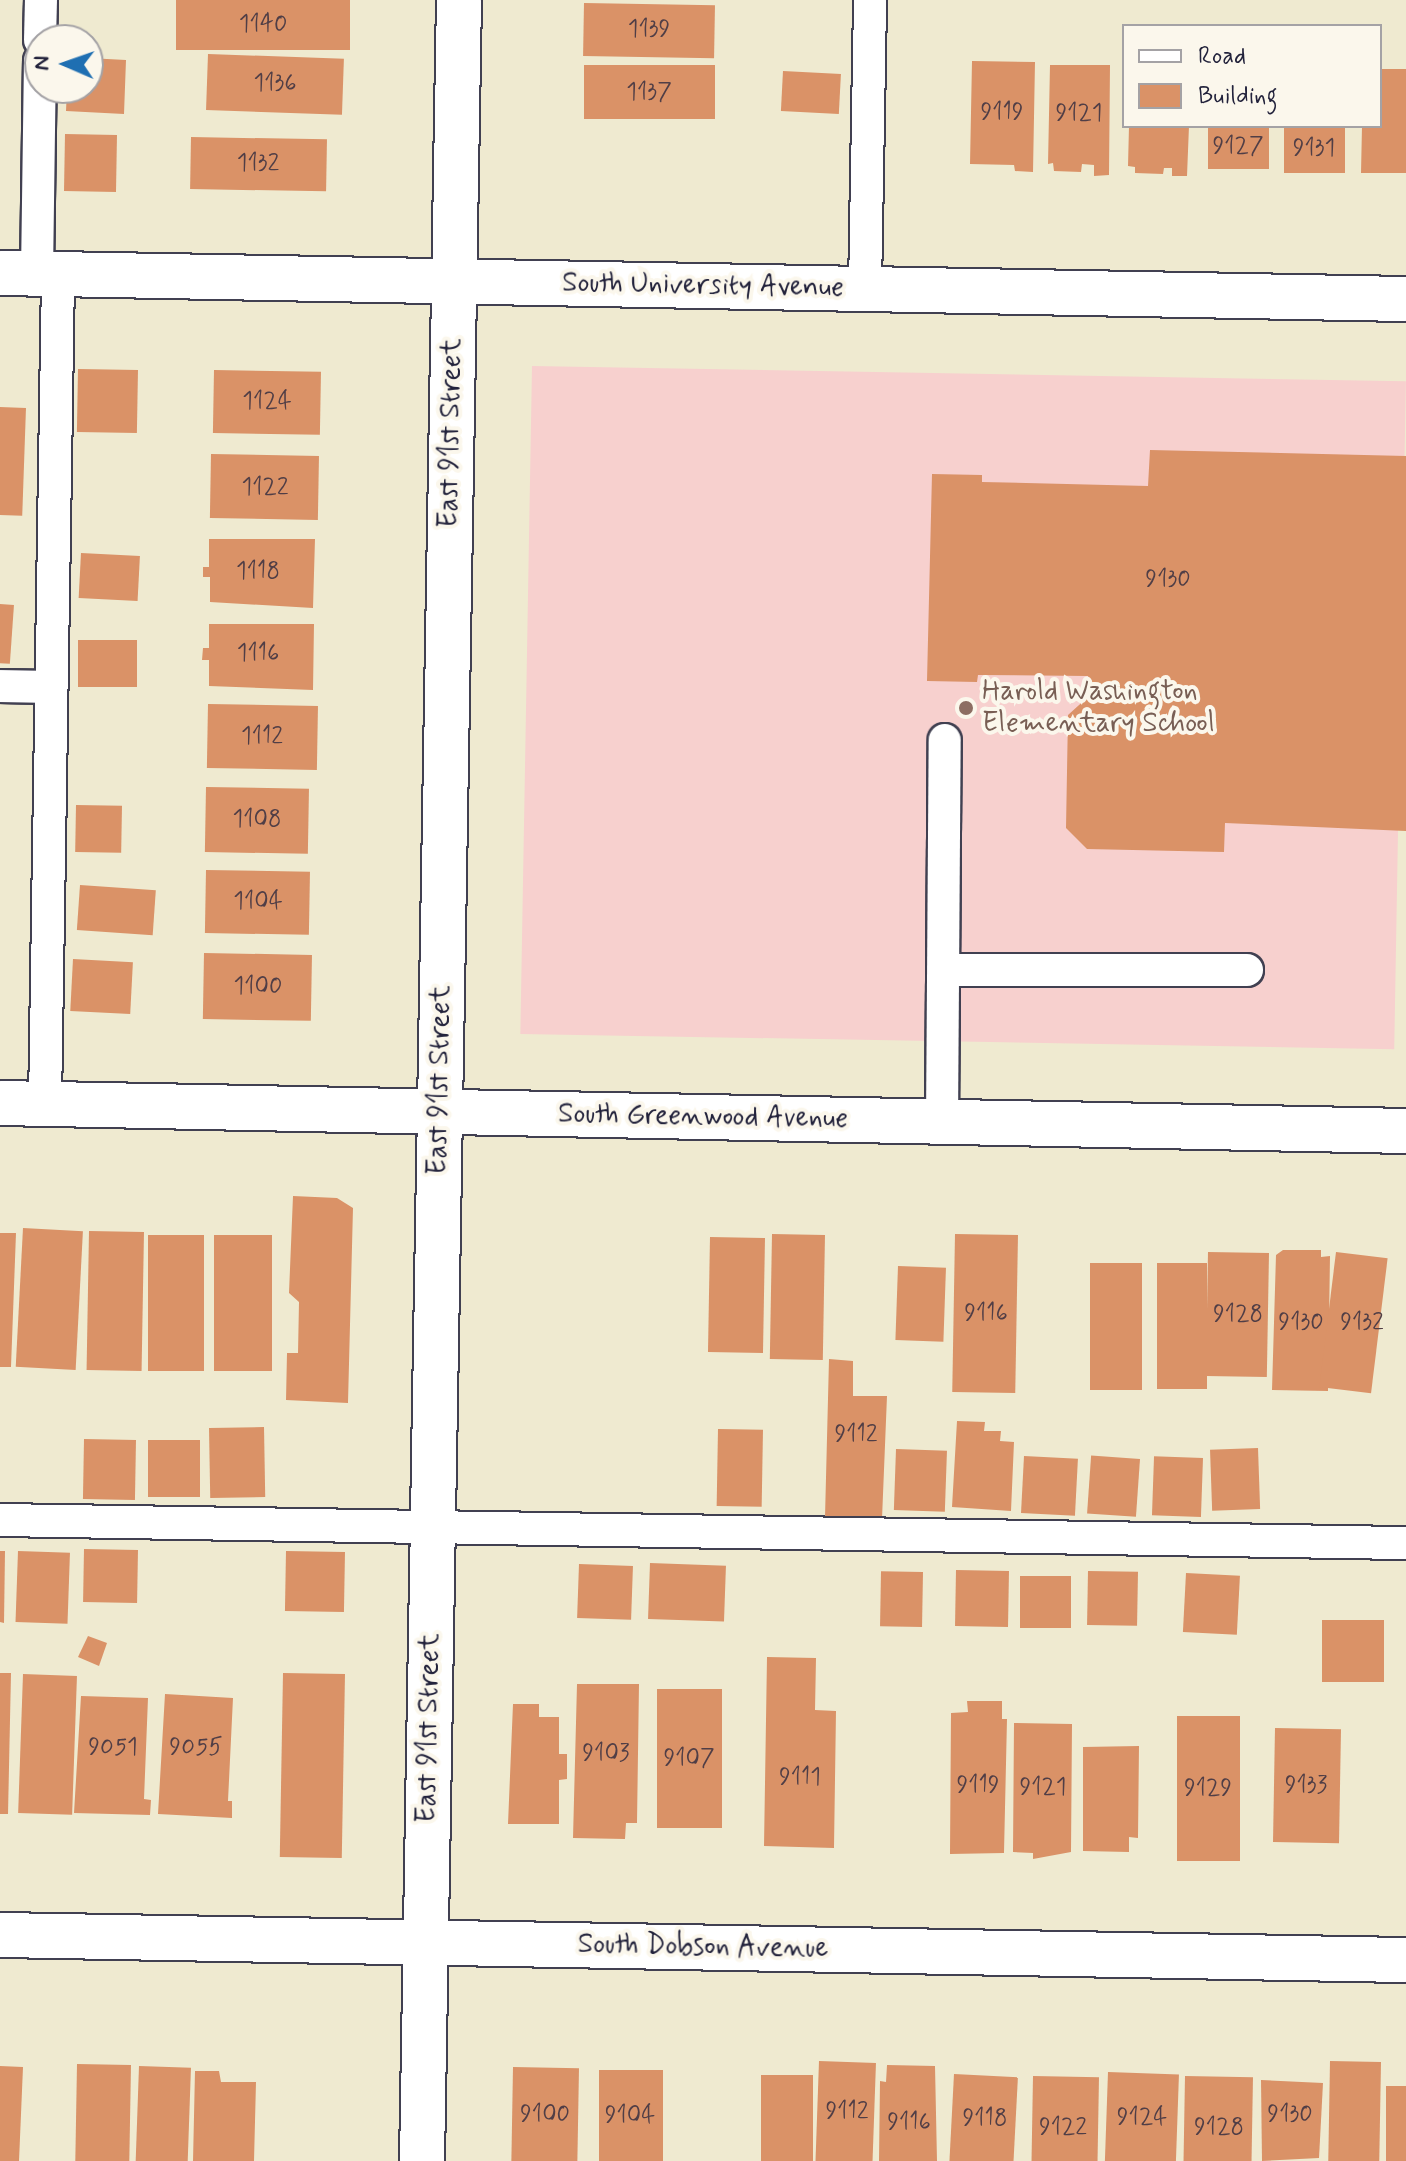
<!DOCTYPE html>
<style>
body{margin:0}
#map{position:relative;width:1406px;height:2161px;overflow:hidden;background:#efead0;font-family:Mynerve,sans-serif}
div>[style]{position:absolute}
[style*='--x']{left:calc(var(--x)*1px);top:calc(var(--y)*1px);width:calc(var(--w)*1px);rotate:calc(var(--a)*1deg)}
.built>*{inset:0;background:#f7d0ce;transform-origin:0 0}
.building>*{inset:0;background:#da9267;transform-origin:0 0}
.roads{filter:drop-shadow(2px 0 #414051) drop-shadow(-2px 0 #414051) drop-shadow(0 2px #414051) drop-shadow(0 -2px #414051)}
.lane>*{height:32px;margin:-16px;padding:0 16px;transform-origin:16px;border-radius:16px;background:#fff}
.street>*{height:44px;margin:-22px;padding:0 22px;transform-origin:22px;border-radius:22px;background:#fff}
.dots>*{width:22px;height:22px;translate:-50% -50%;box-sizing:border-box;border:4px solid #fbf7ec;border-radius:50%}
span{translate:-50% -50%;white-space:nowrap;text-align:center;line-height:1.15;-webkit-text-stroke:8px #fbf7ec;paint-order:stroke}
.number-label{font-size:24px;color:#503e46}
.number-label span{-webkit-text-stroke-width:0}
.street-label{font-size:28px;color:#22223b}
.education-label{font-size:28px;color:#785e54}
.left{translate:0 -50%;text-align:left}
.legend{position:absolute;left:1122px;top:24px;width:260px;height:104px;box-sizing:border-box;background:#fbf7ec;border:2px solid #a4a2a5;margin:0;padding:10px 14px;list-style:none;font-size:24px;color:#22223b}
.legend li{display:flex;align-items:center;gap:16px;height:40px}
.legend b{width:40px;border:2px solid #a4a2a5}
.north{position:absolute;left:24px;top:24px;width:80px;height:80px;box-sizing:border-box;background:#fbf7ec;border:2px solid #a4a2a5;border-radius:50%;rotate:272deg;font-size:22px;font-weight:700;line-height:32px;text-align:center;color:#22223b}
.north::after{content:'';display:block;margin:auto;width:28px;height:36px;background:#1f6fb2;clip-path:polygon(50% 0,100% 100%,50% 72%,0 100%)}
</style>
<div id="map">
<div class="built">
<i style="left:532px;top:366px;width:874px;height:668px;rotate:1deg"></i>
</div>
<div class="building">
<i style="left:176px;top:0;width:174px;height:50px"></i>
<i style="left:584px;top:3px;width:131px;height:53px;rotate:1deg"></i>
<i style="left:208px;top:54px;width:136px;height:56px;rotate:2deg"></i>
<i style="clip-path:polygon(88px 58px,126px 60px,124px 114px,66px 111px,67px 88px,88px 88px)"></i>
<i style="clip-path:polygon(972px 61px,1035px 62px,1033px 172px,1015px 171px,1014px 165px,970px 164px)"></i>
<i style="left:584px;top:65px;width:131px;height:54px"></i>
<i style="clip-path:polygon(1050px 65px,1110px 65px,1109px 175px,1094px 176px,1094px 165px,1082px 164px,1081px 172px,1054px 171px,1053px 163px,1048px 164px)"></i>
<i style="clip-path:polygon(1380px 69px,1406px 69px,1406px 173px,1361px 173px,1362px 126px,1380px 126px)"></i>
<i style="left:783px;top:71px;width:58px;height:40px;rotate:3deg"></i>
<i style="clip-path:polygon(1129px 126px,1189px 126px,1187px 176px,1172px 176px,1172px 168px,1164px 168px,1163px 174px,1135px 173px,1135px 167px,1128px 166px)"></i>
<i style="left:1208px;top:126px;width:61px;height:43px"></i>
<i style="left:1284px;top:126px;width:61px;height:47px"></i>
<i style="left:65px;top:134px;width:52px;height:57px;rotate:1deg"></i>
<i style="left:191px;top:137px;width:136px;height:52px;rotate:1deg"></i>
<i style="left:78px;top:369px;width:60px;height:63px;rotate:1deg"></i>
<i style="left:214px;top:370px;width:107px;height:63px;rotate:1deg"></i>
<i style="left:0;top:407px;width:26px;height:108px;rotate:2deg"></i>
<i style="clip-path:polygon(1150px 450px,1406px 456px,1406px 831px,1225px 823px,1224px 852px,1087px 849px,1066px 828px,1068px 715px,1089px 696px,1088px 676px,978px 675px,977px 682px,927px 681px,932px 474px,982px 475px,982px 482px,1148px 486px)"></i>
<i style="left:211px;top:454px;width:108px;height:64px;rotate:1deg"></i>
<i style="clip-path:polygon(209px 539px,315px 539px,313px 608px,210px 602px,210px 577px,203px 577px,203px 567px,209px 567px)"></i>
<i style="left:81px;top:553px;width:59px;height:45px;rotate:3deg"></i>
<i style="left:0;top:604px;width:14px;height:59px;rotate:4deg"></i>
<i style="clip-path:polygon(209px 624px,314px 624px,313px 690px,209px 686px,209px 660px,202px 660px,203px 648px,209px 648px)"></i>
<i style="left:78px;top:640px;width:59px;height:47px"></i>
<i style="left:208px;top:704px;width:110px;height:64px;rotate:1deg"></i>
<i style="left:206px;top:787px;width:103px;height:65px;rotate:1deg"></i>
<i style="left:76px;top:805px;width:46px;height:47px;rotate:1deg"></i>
<i style="left:206px;top:870px;width:104px;height:63px;rotate:1deg"></i>
<i style="left:80px;top:885px;width:76px;height:45px;rotate:4deg"></i>
<i style="left:204px;top:953px;width:108px;height:66px;rotate:1deg"></i>
<i style="left:73px;top:959px;width:60px;height:52px;rotate:3deg"></i>
<i style="clip-path:polygon(293px 1196px,337px 1198px,353px 1208px,348px 1403px,286px 1400px,287px 1353px,298px 1353px,299px 1302px,289px 1293px)"></i>
<i style="left:23px;top:1228px;width:60px;height:139px;rotate:3deg"></i>
<i style="left:89px;top:1231px;width:55px;height:139px;rotate:1deg"></i>
<i style="clip-path:polygon(0 1233px,16px 1233px,11px 1367px,0 1367px)"></i>
<i style="left:772px;top:1234px;width:53px;height:125px;rotate:1deg"></i>
<i style="left:955px;top:1234px;width:63px;height:158px;rotate:1deg"></i>
<i style="left:148px;top:1235px;width:56px;height:136px"></i>
<i style="left:214px;top:1235px;width:58px;height:136px"></i>
<i style="left:710px;top:1237px;width:55px;height:115px;rotate:1deg"></i>
<i style="clip-path:polygon(1283px 1250px,1321px 1250px,1321px 1257px,1330px 1256px,1328px 1391px,1272px 1390px,1276px 1255px)"></i>
<i style="left:1208px;top:1252px;width:61px;height:124px;rotate:1deg"></i>
<i style="left:1336px;top:1252px;width:52px;height:136px;rotate:7deg"></i>
<i style="left:1142px;top:1263px;width:127px;height:52px;rotate:90deg"></i>
<i style="left:1157px;top:1263px;width:50px;height:126px"></i>
<i style="left:898px;top:1266px;width:48px;height:74px;rotate:2deg"></i>
<i style="clip-path:polygon(829px 1359px,853px 1361px,853px 1396px,887px 1396px,882px 1519px,825px 1517px)"></i>
<i style="clip-path:polygon(957px 1421px,985px 1422px,984px 1431px,1001px 1431px,1000px 1441px,1014px 1442px,1011px 1511px,952px 1507px)"></i>
<i style="left:264px;top:1427px;width:70px;height:55px;rotate:89deg"></i>
<i style="left:718px;top:1429px;width:45px;height:77px;rotate:1deg"></i>
<i style="left:84px;top:1439px;width:52px;height:60px;rotate:1deg"></i>
<i style="left:148px;top:1440px;width:52px;height:57px"></i>
<i style="left:1258px;top:1448px;width:61px;height:48px;rotate:88deg"></i>
<i style="left:896px;top:1449px;width:51px;height:61px;rotate:2deg"></i>
<i style="left:1024px;top:1456px;width:54px;height:57px;rotate:3deg"></i>
<i style="left:1203px;top:1458px;width:59px;height:49px;rotate:92deg"></i>
<i style="left:1140px;top:1459px;width:58px;height:49px;rotate:94deg"></i>
<i style="left:84px;top:1549px;width:54px;height:53px;rotate:1deg"></i>
<i style="clip-path:polygon(0 1551px,5px 1551px,4px 1623px,0 1622px)"></i>
<i style="left:18px;top:1551px;width:52px;height:71px;rotate:2deg"></i>
<i style="left:286px;top:1551px;width:59px;height:60px;rotate:1deg"></i>
<i style="left:650px;top:1563px;width:76px;height:56px;rotate:2deg"></i>
<i style="left:579px;top:1564px;width:54px;height:54px;rotate:2deg"></i>
<i style="left:956px;top:1570px;width:53px;height:56px;rotate:1deg"></i>
<i style="left:1088px;top:1571px;width:50px;height:54px;rotate:1deg"></i>
<i style="left:923px;top:1572px;width:55px;height:42px;rotate:91deg"></i>
<i style="left:1186px;top:1573px;width:54px;height:59px;rotate:3deg"></i>
<i style="left:1020px;top:1576px;width:51px;height:52px"></i>
<i style="left:1322px;top:1620px;width:62px;height:62px"></i>
<i style="clip-path:polygon(88px 1636px,107px 1643px,99px 1666px,78px 1657px)"></i>
<i style="clip-path:polygon(767px 1657px,816px 1658px,815px 1710px,836px 1711px,834px 1848px,764px 1846px)"></i>
<i style="clip-path:polygon(0 1673px,11px 1673px,8px 1814px,0 1814px)"></i>
<i style="left:283px;top:1673px;width:62px;height:184px;rotate:1deg"></i>
<i style="left:23px;top:1674px;width:54px;height:139px;rotate:2deg"></i>
<i style="clip-path:polygon(577px 1684px,639px 1684px,637px 1823px,626px 1823px,625px 1839px,573px 1838px)"></i>
<i style="left:722px;top:1689px;width:139px;height:65px;rotate:90deg"></i>
<i style="clip-path:polygon(165px 1694px,233px 1698px,228px 1801px,232px 1801px,232px 1818px,158px 1814px)"></i>
<i style="clip-path:polygon(81px 1696px,148px 1698px,144px 1799px,151px 1800px,150px 1815px,74px 1813px)"></i>
<i style="clip-path:polygon(967px 1701px,1002px 1701px,1002px 1719px,1007px 1719px,1004px 1853px,950px 1854px,951px 1713px,968px 1712px)"></i>
<i style="clip-path:polygon(513px 1704px,539px 1704px,539px 1717px,559px 1717px,559px 1754px,567px 1754px,567px 1779px,559px 1780px,559px 1824px,508px 1824px)"></i>
<i style="left:1177px;top:1716px;width:63px;height:145px"></i>
<i style="clip-path:polygon(1014px 1723px,1072px 1724px,1071px 1852px,1033px 1859px,1033px 1853px,1013px 1852px)"></i>
<i style="left:1275px;top:1728px;width:66px;height:114px;rotate:1deg"></i>
<i style="clip-path:polygon(1139px 1746px,1138px 1838px,1129px 1837px,1129px 1852px,1083px 1851px,1083px 1747px)"></i>
<i style="left:819px;top:2061px;width:57px;height:100px;rotate:2deg"></i>
<i style="left:1330px;top:2061px;width:51px;height:100px;rotate:1deg"></i>
<i style="left:77px;top:2064px;width:54px;height:97px;rotate:1deg"></i>
<i style="clip-path:polygon(887px 2065px,935px 2066px,937px 2161px,879px 2161px,880px 2081px,886px 2082px)"></i>
<i style="clip-path:polygon(0 2066px,23px 2067px,19px 2161px,0 2161px)"></i>
<i style="left:139px;top:2066px;width:52px;height:95px;rotate:2deg"></i>
<i style="left:513px;top:2067px;width:66px;height:94px;rotate:1deg"></i>
<i style="left:599px;top:2070px;width:64px;height:91px"></i>
<i style="clip-path:polygon(195px 2071px,219px 2071px,221px 2082px,256px 2082px,254px 2161px,193px 2161px)"></i>
<i style="left:1108px;top:2072px;width:71px;height:89px;rotate:2deg"></i>
<i style="left:954px;top:2074px;width:64px;height:87px;rotate:3deg"></i>
<i style="left:761px;top:2075px;width:52px;height:86px"></i>
<i style="left:1033px;top:2076px;width:66px;height:85px;rotate:1deg"></i>
<i style="left:1185px;top:2076px;width:68px;height:85px;rotate:1deg"></i>
<i style="clip-path:polygon(1261px 2080px,1323px 2083px,1319px 2158px,1262px 2161px)"></i>
<i style="left:1386px;top:2086px;width:20px;height:75px"></i>
</div>
<div class="roads">
<div class="lane">
<i style="--x:40;--y:40;--w:40;--a:-88.6"></i>
<i style="--x:37;--y:274;--w:213;--a:-89.2"></i>
<i style="--x:865;--y:289;--w:289;--a:-89"></i>
<i style="--x:0;--y:686;--w:50;--a:1.1"></i>
<i style="--x:944;--y:970;--w:303;--a:0"></i>
<i style="--x:45;--y:1104;--w:830;--a:-89.1"></i>
<i style="--x:942;--y:1122;--w:382;--a:-89.6"></i>
<i style="--x:0;--y:1520;--w:1406;--a:0.94"></i>
</div>
<div class="street">
<i style="--x:0;--y:273;--w:1406;--a:1.06"></i>
<i style="--x:0;--y:1103;--w:1406;--a:1.14"></i>
<i style="--x:0;--y:1935;--w:1406;--a:1.02"></i>
<i style="--x:422;--y:2161;--w:2161;--a:-89.02"></i>
</div>
</div>
<div class="dots">
<i style="left:966px;top:708px;background:#8d6e63"></i>
</div>
<div class="number-label">
<span style="left:263px;top:25px">1140</span>
<span style="left:649px;top:30px">1139</span>
<span style="left:275px;top:84px">1136</span>
<span style="left:649px;top:93px">1137</span>
<span style="left:1002px;top:113px">9119</span>
<span style="left:1079px;top:114px">9121</span>
<span style="left:1238px;top:147px">9127</span>
<span style="left:1314px;top:149px">9131</span>
<span style="left:258px;top:164px">1132</span>
<span style="left:267px;top:402px">1124</span>
<span style="left:265px;top:488px">1122</span>
<span style="left:258px;top:572px">1118</span>
<span style="left:1168px;top:580px">9130</span>
<span style="left:258px;top:654px">1116</span>
<span style="left:262px;top:737px">1112</span>
<span style="left:257px;top:820px">1108</span>
<span style="left:258px;top:902px">1104</span>
<span style="left:258px;top:987px">1100</span>
<span style="left:986px;top:1314px">9116</span>
<span style="left:1238px;top:1315px">9128</span>
<span style="left:1301px;top:1323px">9130</span>
<span style="left:1362px;top:1323px">9132</span>
<span style="left:856px;top:1435px">9112</span>
<span style="left:113px;top:1748px">9051</span>
<span style="left:196px;top:1748px">9055</span>
<span style="left:606px;top:1754px">9103</span>
<span style="left:689px;top:1759px">9107</span>
<span style="left:800px;top:1778px">9111</span>
<span style="left:978px;top:1786px">9119</span>
<span style="left:1306px;top:1786px">9133</span>
<span style="left:1043px;top:1788px">9121</span>
<span style="left:1208px;top:1789px">9129</span>
<span style="left:847px;top:2112px">9112</span>
<span style="left:545px;top:2115px">9100</span>
<span style="left:1290px;top:2115px">9130</span>
<span style="left:630px;top:2116px">9104</span>
<span style="left:1142px;top:2118px">9124</span>
<span style="left:985px;top:2119px">9118</span>
<span style="left:909px;top:2123px">9116</span>
<span style="left:1063px;top:2128px">9122</span>
<span style="left:1219px;top:2128px">9128</span>
</div>
<div class="street-label">
<span style="left:703px;top:286px;rotate:1deg">South University Avenue</span>
<span style="left:451px;top:433px;rotate:-89deg">East 91st Street</span>
<span style="left:440px;top:1080px;rotate:-89deg">East 91st Street</span>
<span style="left:703px;top:1117px;rotate:1deg">South Greenwood Avenue</span>
<span style="left:429px;top:1728px;rotate:-89deg">East 91st Street</span>
<span style="left:703px;top:1947px;rotate:1deg">South Dobson Avenue</span>
</div>
<div class="education-label">
<span class="left" style="left:982px;top:708px">Harold Washington<br>Elementary School</span>
</div>
<ul class="legend">
<li><b style="height:10px;background:#fff"></b>Road</li>
<li><b style="height:22px;background:#da9267"></b>Building</li>
</ul>
<div class="north">N</div>
</div>
